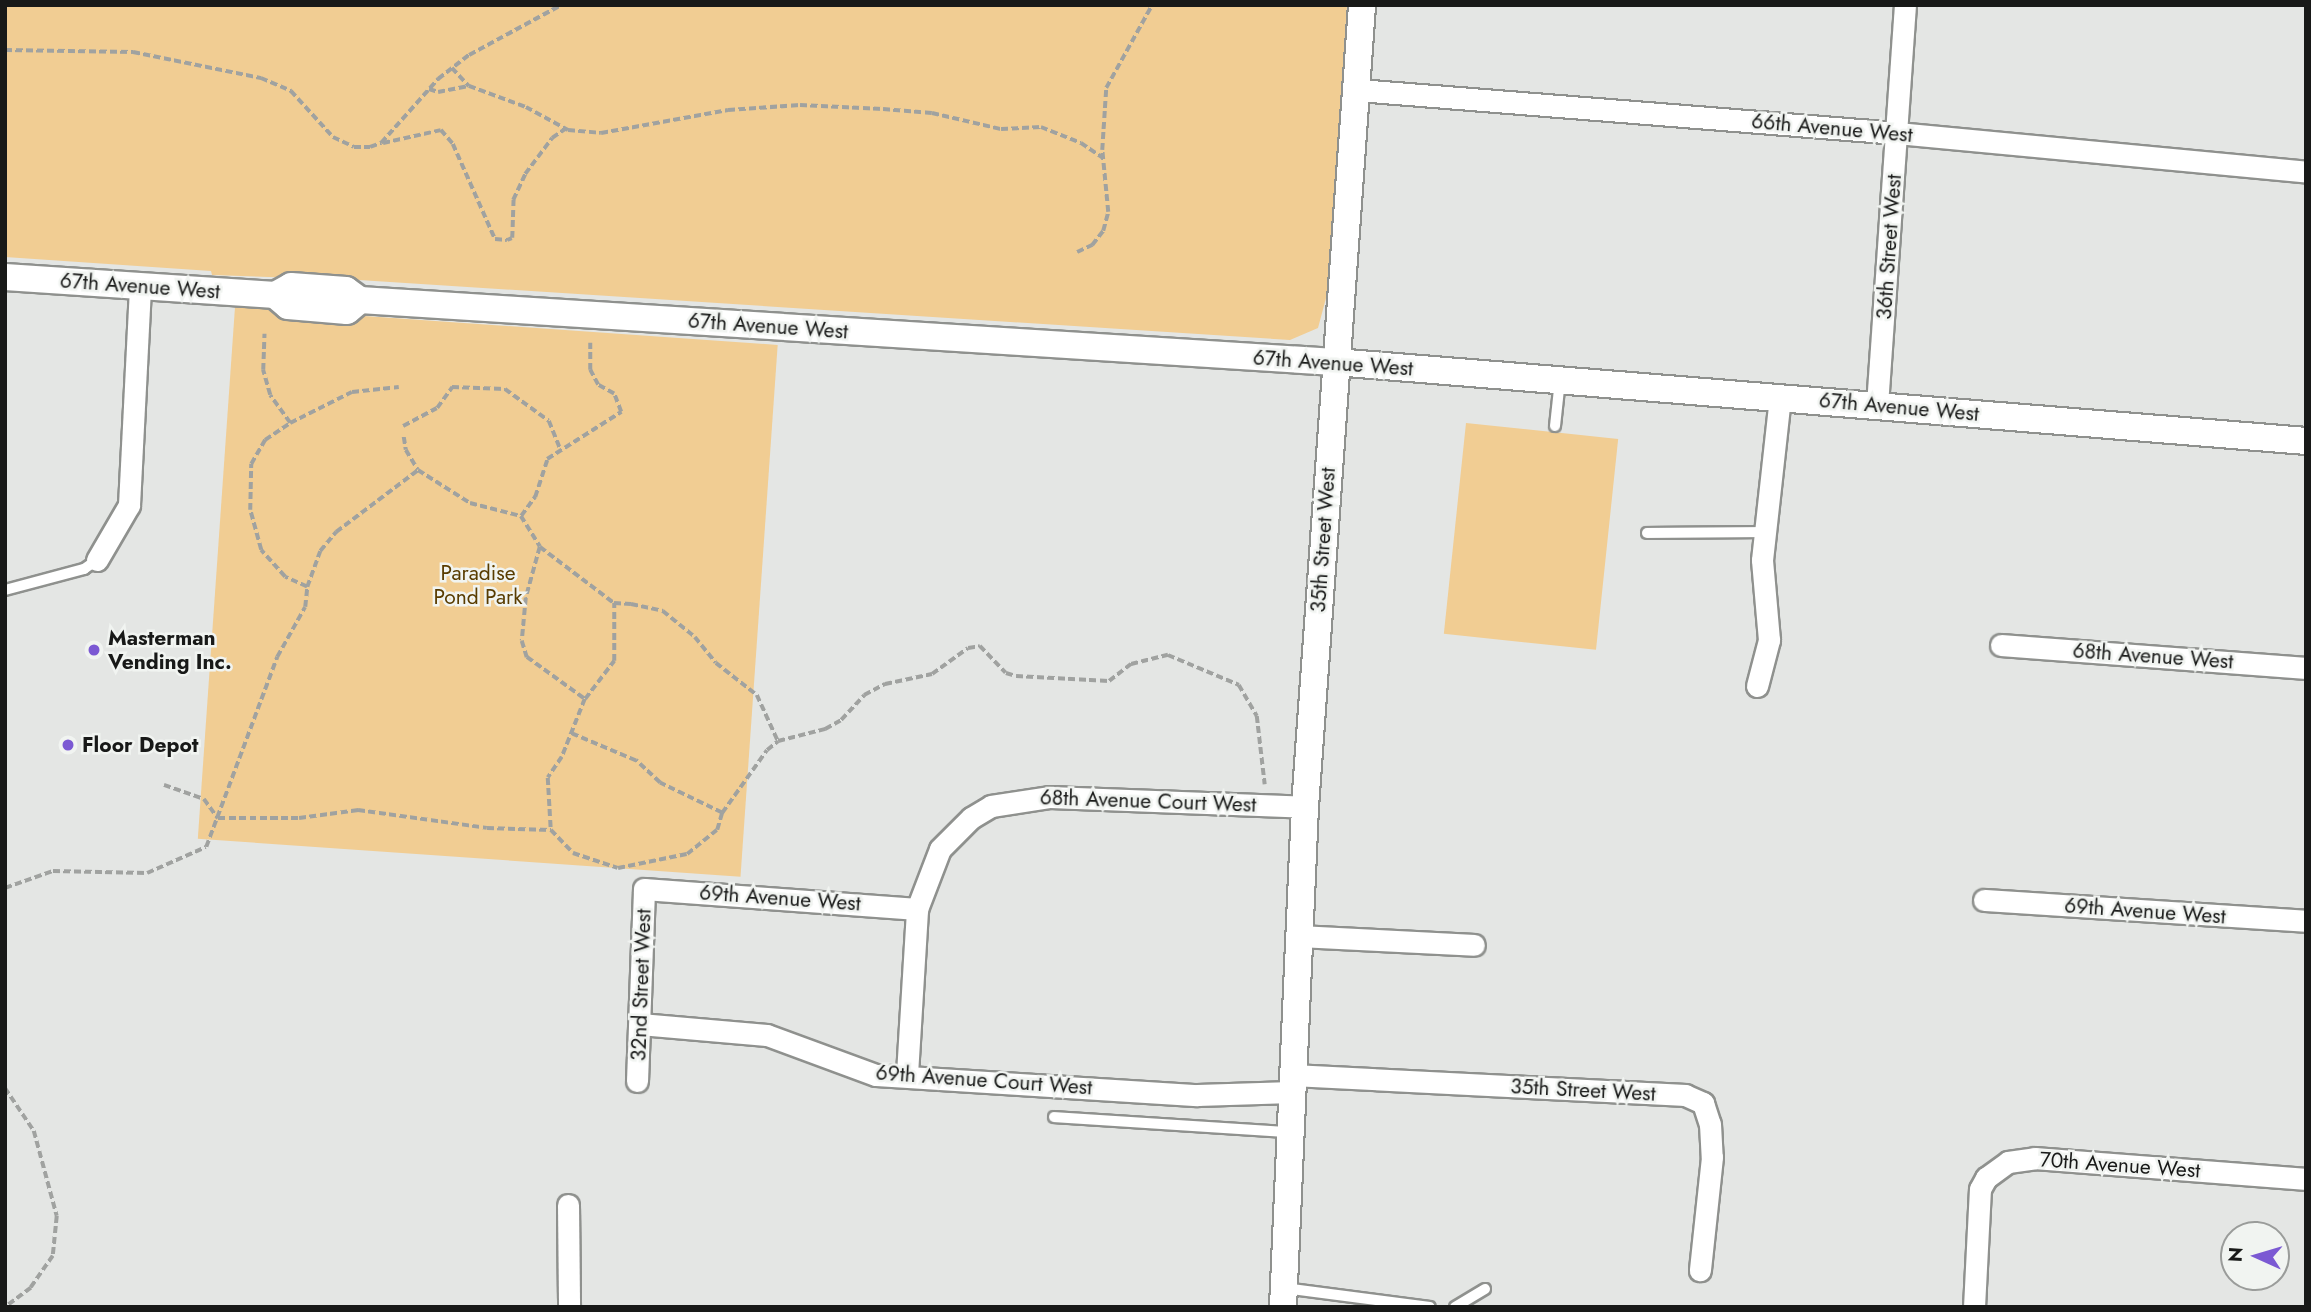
<!DOCTYPE html>
<style>
body{margin:0}
#map{position:relative;width:2311px;height:1312px;overflow:hidden;background:#e4e6e4;font-family:Jost,sans-serif}
div>[style]{position:absolute}
[style*='--x']{left:calc(var(--x)*1px);top:calc(var(--y)*1px);width:calc(var(--w)*1px);rotate:calc(var(--a)*1deg)}
.green>*{inset:0;background:#f1cd93;transform-origin:0 0}
.path>*{height:3.5px;margin-top:-1.75px;transform-origin:0;background:repeating-linear-gradient(90deg,#a0a2a0 0 7px,transparent 0 10.5px)}
.roads{filter:drop-shadow(2px 0 #8f918e) drop-shadow(-2px 0 #8f918e) drop-shadow(0 2px #8f918e) drop-shadow(0 -2px #8f918e)}
.service>*{height:10px;margin:-5px;padding:0 5px;transform-origin:5px;border-radius:5px;background:#fff}
.minor>*{height:21px;margin:-10.5px;padding:0 10.5px;transform-origin:10.5px;border-radius:10.5px;background:#fff}
.tertiary>*{height:26px;margin:-13px;padding:0 13px;transform-origin:13px;border-radius:13px;background:#fff}
.dots>*{width:19px;height:19px;translate:-50% -50%;box-sizing:border-box;border:4px solid #f1f4f1;border-radius:50%}
span{translate:-50% -50%;white-space:nowrap;text-align:center;line-height:1.15;-webkit-text-stroke:5px #f1f4f1;paint-order:stroke}
.street-label{font-size:21px;color:#181918}
.park-label{font-size:21px;color:#593c00}
.poi-label{font-size:21px;color:#181918;font-weight:700}
.left{translate:0 -50%;text-align:left}
.frame{position:absolute;inset:0;border:7px solid #181918;pointer-events:none}
.north{position:absolute;left:2220px;top:1221px;width:70px;height:70px;box-sizing:border-box;background:#f1f4f1;border:2px solid #9a9c9a;border-radius:50%;rotate:274deg;font-size:19px;font-weight:700;line-height:28px;text-align:center;color:#181918}
.north::after{content:'';display:block;margin:auto;width:24px;height:32px;background:#7b59d3;clip-path:polygon(50% 0,100% 100%,50% 72%,0 100%)}
</style>
<div id="map">
<div class="green">
<i style="clip-path:polygon(5px 5px,1347px 5px,1329px 287px,1318px 328px,1290px 340px,359px 280px,212px 275px,211px 271px,5px 257px)"></i>
<i style="left:235px;top:307px;width:544px;height:533px;rotate:4deg"></i>
<i style="left:1466px;top:423px;width:153px;height:212px;rotate:6deg"></i>
</div>
<div class="path">
<i style="--x:5;--y:50;--w:128;--a:0.9"></i>
<i style="--x:133;--y:52;--w:131;--a:11.5"></i>
<i style="--x:261;--y:78;--w:33;--a:23"></i>
<i style="--x:291;--y:91;--w:62;--a:47.6"></i>
<i style="--x:333;--y:137;--w:23;--a:25"></i>
<i style="--x:354;--y:147;--w:16;--a:0"></i>
<i style="--x:370;--y:147;--w:12;--a:-20"></i>
<i style="--x:381;--y:143;--w:86;--a:-48.3"></i>
<i style="--x:438;--y:79;--w:39;--a:-38"></i>
<i style="--x:469;--y:55;--w:105;--a:-28.5"></i>
<i style="--x:452;--y:68;--w:25;--a:47"></i>
<i style="--x:469;--y:86;--w:61;--a:20.2"></i>
<i style="--x:526;--y:107;--w:48;--a:28.7"></i>
<i style="--x:568;--y:130;--w:33;--a:5"></i>
<i style="--x:601;--y:133;--w:129;--a:-10.3"></i>
<i style="--x:728;--y:110;--w:72;--a:-4"></i>
<i style="--x:800;--y:105;--w:83;--a:2.8"></i>
<i style="--x:883;--y:109;--w:49;--a:4.7"></i>
<i style="--x:932;--y:113;--w:71;--a:13.1"></i>
<i style="--x:1001;--y:129;--w:40;--a:-2.9"></i>
<i style="--x:1041;--y:127;--w:43;--a:21.8"></i>
<i style="--x:1081;--y:143;--w:27;--a:34"></i>
<i style="--x:429;--y:89;--w:9;--a:18"></i>
<i style="--x:438;--y:92;--w:31;--a:-11"></i>
<i style="--x:383;--y:143;--w:59;--a:-12.6"></i>
<i style="--x:441;--y:130;--w:18;--a:49"></i>
<i style="--x:453;--y:144;--w:104;--a:66.1"></i>
<i style="--x:495;--y:239;--w:12;--a:5"></i>
<i style="--x:507;--y:240;--w:5;--a:-22"></i>
<i style="--x:512;--y:238;--w:38;--a:-88"></i>
<i style="--x:513;--y:200;--w:29;--a:-65"></i>
<i style="--x:525;--y:174;--w:45;--a:-53.1"></i>
<i style="--x:552;--y:138;--w:16;--a:-35"></i>
<i style="--x:1077;--y:252;--w:17;--a:-25"></i>
<i style="--x:1092;--y:245;--w:18;--a:-52"></i>
<i style="--x:1103;--y:231;--w:20;--a:-75"></i>
<i style="--x:1108;--y:212;--w:62;--a:-95.5"></i>
<i style="--x:1102;--y:150;--w:62;--a:-86.3"></i>
<i style="--x:1106;--y:88;--w:95;--a:-61"></i>
<i style="--x:290;--y:423;--w:69;--a:-26.6"></i>
<i style="--x:352;--y:392;--w:47;--a:-6.1"></i>
<i style="--x:403;--y:426;--w:38;--a:-28"></i>
<i style="--x:437;--y:408;--w:26;--a:-54"></i>
<i style="--x:452;--y:387;--w:53;--a:2.2"></i>
<i style="--x:505;--y:389;--w:54;--a:36"></i>
<i style="--x:549;--y:421;--w:31;--a:68"></i>
<i style="--x:404;--y:437;--w:13;--a:81"></i>
<i style="--x:406;--y:450;--w:23;--a:59"></i>
<i style="--x:418;--y:470;--w:62;--a:32.4"></i>
<i style="--x:470;--y:503;--w:53;--a:14.3"></i>
<i style="--x:521;--y:516;--w:36;--a:58"></i>
<i style="--x:540;--y:547;--w:93;--a:37.1"></i>
<i style="--x:521;--y:516;--w:24;--a:-54"></i>
<i style="--x:535;--y:497;--w:40;--a:-72"></i>
<i style="--x:547;--y:459;--w:88;--a:-32.4"></i>
<i style="--x:621;--y:412;--w:19;--a:-111"></i>
<i style="--x:614;--y:394;--w:18;--a:-151"></i>
<i style="--x:598;--y:385;--w:17;--a:-118"></i>
<i style="--x:590;--y:370;--w:27;--a:-90"></i>
<i style="--x:540;--y:547;--w:53;--a:105.4"></i>
<i style="--x:526;--y:598;--w:43;--a:95.3"></i>
<i style="--x:522;--y:641;--w:17;--a:73"></i>
<i style="--x:527;--y:657;--w:72;--a:35.9"></i>
<i style="--x:585;--y:699;--w:62;--a:111.6"></i>
<i style="--x:562;--y:757;--w:25;--a:124"></i>
<i style="--x:548;--y:778;--w:52;--a:86.7"></i>
<i style="--x:551;--y:830;--w:32;--a:46"></i>
<i style="--x:573;--y:853;--w:47;--a:18.4"></i>
<i style="--x:618;--y:868;--w:70;--a:-11.5"></i>
<i style="--x:687;--y:854;--w:38;--a:-39"></i>
<i style="--x:717;--y:830;--w:18;--a:-74"></i>
<i style="--x:722;--y:813;--w:69;--a:-154.2"></i>
<i style="--x:660;--y:783;--w:33;--a:-137"></i>
<i style="--x:636;--y:761;--w:69;--a:-157.1"></i>
<i style="--x:307;--y:587;--w:38;--a:-70"></i>
<i style="--x:320;--y:551;--w:25;--a:-50"></i>
<i style="--x:336;--y:532;--w:103;--a:-37.1"></i>
<i style="--x:585;--y:699;--w:48;--a:-52.7"></i>
<i style="--x:614;--y:661;--w:58;--a:-90"></i>
<i style="--x:614;--y:603;--w:17;--a:3"></i>
<i style="--x:631;--y:604;--w:33;--a:12"></i>
<i style="--x:663;--y:611;--w:41;--a:39.1"></i>
<i style="--x:695;--y:637;--w:33;--a:51"></i>
<i style="--x:716;--y:663;--w:52;--a:38"></i>
<i style="--x:757;--y:695;--w:51;--a:65.5"></i>
<i style="--x:164;--y:785;--w:42;--a:19.3"></i>
<i style="--x:204;--y:799;--w:24;--a:54"></i>
<i style="--x:218;--y:818;--w:81;--a:0"></i>
<i style="--x:299;--y:818;--w:60;--a:-7.7"></i>
<i style="--x:358;--y:810;--w:130;--a:7.9"></i>
<i style="--x:487;--y:828;--w:64;--a:1.8"></i>
<i style="--x:722;--y:813;--w:77;--a:-54.5"></i>
<i style="--x:767;--y:750;--w:14;--a:-39"></i>
<i style="--x:778;--y:741;--w:49;--a:-14.3"></i>
<i style="--x:825;--y:729;--w:18;--a:-29"></i>
<i style="--x:841;--y:720;--w:34;--a:-47"></i>
<i style="--x:864;--y:695;--w:24;--a:-28"></i>
<i style="--x:885;--y:684;--w:48;--a:-12"></i>
<i style="--x:932;--y:674;--w:44;--a:-35.8"></i>
<i style="--x:968;--y:648;--w:12;--a:-9"></i>
<i style="--x:980;--y:646;--w:37;--a:46"></i>
<i style="--x:1006;--y:673;--w:10;--a:17"></i>
<i style="--x:1016;--y:676;--w:93;--a:3.1"></i>
<i style="--x:1109;--y:681;--w:28;--a:-38"></i>
<i style="--x:1131;--y:664;--w:38;--a:-14"></i>
<i style="--x:1168;--y:655;--w:77;--a:22.9"></i>
<i style="--x:1239;--y:685;--w:36;--a:60"></i>
<i style="--x:1257;--y:716;--w:69;--a:83.4"></i>
<i style="--x:5;--y:888;--w:51;--a:-19.5"></i>
<i style="--x:53;--y:871;--w:94;--a:1.2"></i>
<i style="--x:147;--y:873;--w:64;--a:-23.8"></i>
<i style="--x:206;--y:847;--w:203;--a:-69.5"></i>
<i style="--x:277;--y:657;--w:57;--a:-60.8"></i>
<i style="--x:305;--y:607;--w:20;--a:-84"></i>
<i style="--x:307;--y:587;--w:24;--a:-156"></i>
<i style="--x:285;--y:577;--w:36;--a:-132"></i>
<i style="--x:261;--y:550;--w:41;--a:-105.4"></i>
<i style="--x:250;--y:510;--w:46;--a:-88.8"></i>
<i style="--x:251;--y:464;--w:28;--a:-60"></i>
<i style="--x:265;--y:440;--w:30;--a:-34"></i>
<i style="--x:290;--y:423;--w:34;--a:-126"></i>
<i style="--x:270;--y:395;--w:26;--a:-106"></i>
<i style="--x:263;--y:370;--w:36;--a:-88"></i>
<i style="--x:5;--y:991;--w:8;--a:90"></i>
<i style="--x:5;--y:1088;--w:52;--a:56"></i>
<i style="--x:34;--y:1131;--w:88;--a:74.9"></i>
<i style="--x:57;--y:1216;--w:40;--a:95.7"></i>
<i style="--x:53;--y:1256;--w:39;--a:125"></i>
<i style="--x:31;--y:1288;--w:31;--a:143"></i>
</div>
<div class="roads">
<div class="service">
<i style="--x:1555;--y:426;--w:46;--a:-83.8"></i>
<i style="--x:1647;--y:533;--w:118;--a:-0.5"></i>
<i style="--x:5;--y:590;--w:82;--a:-14.9"></i>
<i style="--x:84;--y:569;--w:16;--a:-35"></i>
<i style="--x:1054;--y:1117;--w:235;--a:3.7"></i>
<i style="--x:1284;--y:1288;--w:147;--a:7.4"></i>
<i style="--x:1455;--y:1307;--w:35;--a:-31"></i>
</div>
<div class="minor">
<i style="--x:1358;--y:90;--w:541;--a:4.56"></i>
<i style="--x:1897;--y:133;--w:411;--a:5.4"></i>
<i style="--x:1877;--y:405;--w:401;--a:-86"></i>
<i style="--x:97;--y:560;--w:64;--a:-59.8"></i>
<i style="--x:129;--y:505;--w:219;--a:-87.1"></i>
<i style="--x:2001;--y:645;--w:306;--a:4.3"></i>
<i style="--x:1757;--y:686;--w:48;--a:-75.4"></i>
<i style="--x:1769;--y:640;--w:80;--a:-95"></i>
<i style="--x:1762;--y:560;--w:165;--a:-83.7"></i>
<i style="--x:1984;--y:900;--w:323;--a:3.7"></i>
<i style="--x:1299;--y:936;--w:175;--a:2.9"></i>
<i style="--x:640;--y:1024;--w:127;--a:5"></i>
<i style="--x:767;--y:1035;--w:116;--a:20.2"></i>
<i style="--x:876;--y:1075;--w:322;--a:3.6"></i>
<i style="--x:1197;--y:1095;--w:95;--a:-1.8"></i>
<i style="--x:907;--y:1074;--w:165;--a:-86.5"></i>
<i style="--x:917;--y:909;--w:64;--a:-69"></i>
<i style="--x:940;--y:849;--w:44;--a:-45"></i>
<i style="--x:971;--y:818;--w:23;--a:-31"></i>
<i style="--x:991;--y:806;--w:60;--a:-8.7"></i>
<i style="--x:1050;--y:797;--w:255;--a:2.2"></i>
<i style="--x:1292;--y:1075;--w:394;--a:2.9"></i>
<i style="--x:1685;--y:1095;--w:20;--a:24"></i>
<i style="--x:1703;--y:1103;--w:22;--a:72"></i>
<i style="--x:1710;--y:1124;--w:33;--a:87"></i>
<i style="--x:1712;--y:1157;--w:114;--a:96.1"></i>
<i style="--x:637;--y:1081;--w:192;--a:-87.9"></i>
<i style="--x:644;--y:889;--w:274;--a:4.2"></i>
<i style="--x:568;--y:1205;--w:102;--a:89.4"></i>
<i style="--x:1974;--y:1307;--w:118;--a:-87.1"></i>
<i style="--x:1980;--y:1189;--w:13;--a:-61"></i>
<i style="--x:1986;--y:1178;--w:27;--a:-36"></i>
<i style="--x:2008;--y:1162;--w:27;--a:-8"></i>
<i style="--x:2035;--y:1158;--w:272;--a:4.4"></i>
</div>
<div class="tertiary">
<i style="--x:5;--y:277;--w:271;--a:3.8"></i>
<i style="--x:275;--y:295;--w:18;--a:-29"></i>
<i style="--x:291;--y:286;--w:55;--a:4.2"></i>
<i style="--x:346;--y:290;--w:17;--a:36"></i>
<i style="--x:360;--y:300;--w:977;--a:3.64"></i>
<i style="--x:1335;--y:362;--w:974;--a:4.65"></i>
<i style="--x:275;--y:295;--w:17;--a:40"></i>
<i style="--x:288;--y:306;--w:59;--a:4.8"></i>
<i style="--x:347;--y:311;--w:17;--a:-40"></i>
<i style="--x:1283;--y:1307;--w:500;--a:-87.48"></i>
<i style="--x:1305;--y:807;--w:804;--a:-85.93"></i>
</div>
</div>
<div class="dots">
<i style="left:94px;top:650px;background:#7b59d3"></i>
<i style="left:68px;top:745px;background:#7b59d3"></i>
</div>
<div class="street-label">
<span style="left:1832px;top:128px;rotate:5deg">66th Avenue West</span>
<span style="left:1889px;top:247px;rotate:-86deg">36th Street West</span>
<span style="left:140px;top:286px;rotate:4deg">67th Avenue West</span>
<span style="left:768px;top:326px;rotate:4deg">67th Avenue West</span>
<span style="left:1333px;top:363px;rotate:4deg">67th Avenue West</span>
<span style="left:1899px;top:407px;rotate:5deg">67th Avenue West</span>
<span style="left:1323px;top:540px;rotate:-86deg">35th Street West</span>
<span style="left:2153px;top:656px;rotate:4deg">68th Avenue West</span>
<span style="left:1148px;top:801px;rotate:2deg">68th Avenue Court West</span>
<span style="left:780px;top:898px;rotate:4deg">69th Avenue West</span>
<span style="left:2145px;top:911px;rotate:4deg">69th Avenue West</span>
<span style="left:641px;top:985px;rotate:-88deg">32nd Street West</span>
<span style="left:984px;top:1080px;rotate:4deg">69th Avenue Court West</span>
<span style="left:1583px;top:1090px;rotate:3deg">35th Street West</span>
<span style="left:2120px;top:1165px;rotate:4deg">70th Avenue West</span>
</div>
<div class="park-label">
<span style="left:478px;top:585px">Paradise<br>Pond Park</span>
</div>
<div class="poi-label">
<span class="left" style="left:108px;top:650px">Masterman<br>Vending Inc.</span>
<span class="left" style="left:82px;top:745px">Floor Depot</span>
</div>
<div class="frame"></div>
<div class="north">N</div>
</div>
